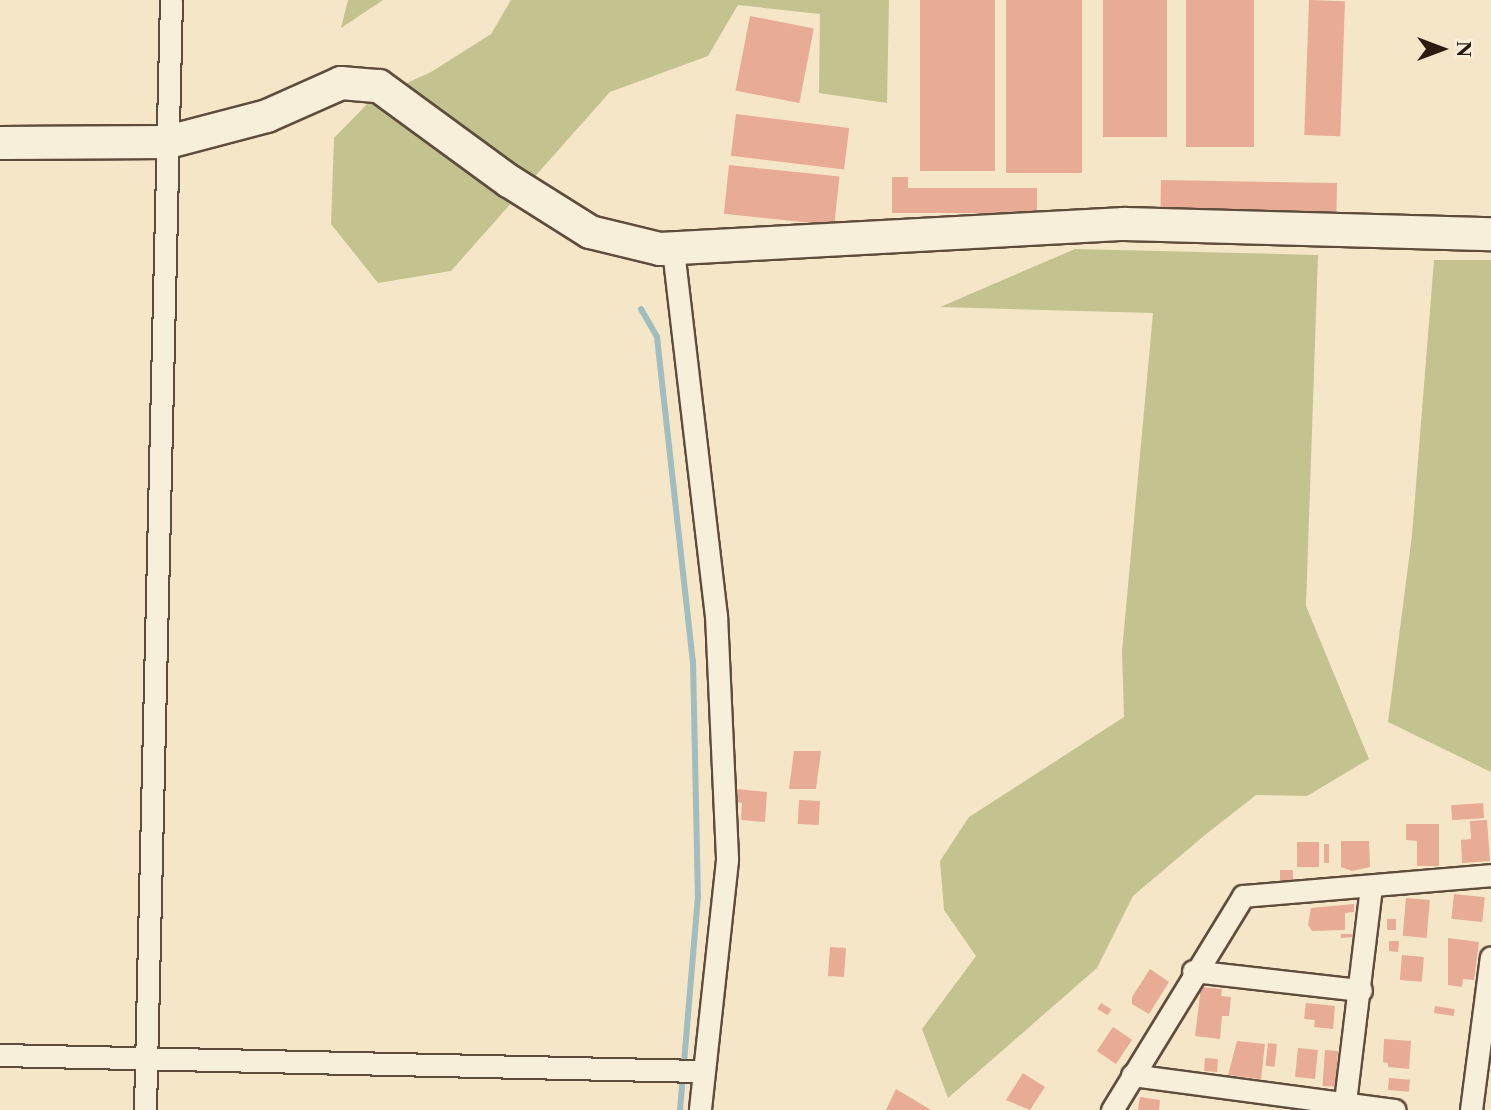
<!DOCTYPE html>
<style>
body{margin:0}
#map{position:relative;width:1491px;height:1110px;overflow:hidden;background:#f5e6c8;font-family:"Libre Caslon Text",serif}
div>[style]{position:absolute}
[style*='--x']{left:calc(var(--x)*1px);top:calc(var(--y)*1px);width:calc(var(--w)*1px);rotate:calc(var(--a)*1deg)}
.green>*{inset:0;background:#c4c390}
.stream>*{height:6px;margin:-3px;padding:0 3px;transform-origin:3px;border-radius:3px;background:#a0bdc0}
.building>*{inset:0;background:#e8ab96;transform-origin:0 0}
.roads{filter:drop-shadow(2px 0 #5e4d3c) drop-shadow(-2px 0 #5e4d3c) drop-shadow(0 2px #5e4d3c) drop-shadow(0 -2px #5e4d3c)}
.street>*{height:21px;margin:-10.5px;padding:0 10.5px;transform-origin:10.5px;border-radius:10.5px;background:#f8efdb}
.secondary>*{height:32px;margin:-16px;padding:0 16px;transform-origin:16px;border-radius:16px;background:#f8efdb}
span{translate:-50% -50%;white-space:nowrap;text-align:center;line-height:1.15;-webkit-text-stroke:5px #f8efdb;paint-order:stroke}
.north{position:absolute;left:1407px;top:14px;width:70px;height:70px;-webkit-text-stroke:5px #f8efdb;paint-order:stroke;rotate:90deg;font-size:19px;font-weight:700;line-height:28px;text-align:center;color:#2b1a0d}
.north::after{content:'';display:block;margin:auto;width:24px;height:32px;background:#2b1a0d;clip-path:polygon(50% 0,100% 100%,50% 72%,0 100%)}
</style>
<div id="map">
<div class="green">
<i style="clip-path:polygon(348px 0,383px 0,341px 28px)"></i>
<i style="clip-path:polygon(511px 0,889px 0,887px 103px,819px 93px,820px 14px,738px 5px,708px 56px,610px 92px,451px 271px,378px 283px,331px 224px,334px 138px,372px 99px,431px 72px,491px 34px)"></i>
<i style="clip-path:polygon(1075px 249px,1318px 255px,1306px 606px,1369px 759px,1307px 796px,1256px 795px,1205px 835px,1133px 896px,1097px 968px,948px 1098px,922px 1029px,976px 956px,944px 910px,940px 861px,969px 817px,1124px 717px,1122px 651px,1153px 313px,940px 307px)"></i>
<i style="clip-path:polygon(1434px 260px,1491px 260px,1491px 772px,1388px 722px,1412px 535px)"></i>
</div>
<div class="stream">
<i style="--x:641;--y:309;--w:32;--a:60"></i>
<i style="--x:657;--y:337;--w:326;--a:83.7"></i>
<i style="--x:693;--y:661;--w:235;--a:88.8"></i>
<i style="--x:698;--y:896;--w:215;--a:94.8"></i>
</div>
<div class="building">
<i style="left:920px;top:0;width:75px;height:171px"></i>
<i style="left:1006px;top:0;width:76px;height:173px"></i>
<i style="left:1103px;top:0;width:64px;height:137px"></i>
<i style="left:1186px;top:0;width:68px;height:147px"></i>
<i style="left:1309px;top:0;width:36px;height:135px;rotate:2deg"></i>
<i style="left:750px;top:16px;width:65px;height:76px;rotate:11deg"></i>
<i style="left:736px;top:114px;width:114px;height:42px;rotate:7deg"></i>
<i style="left:729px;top:165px;width:111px;height:49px;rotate:6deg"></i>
<i style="clip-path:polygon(892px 177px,908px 177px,908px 188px,1037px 188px,1037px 213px,892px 213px)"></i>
<i style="left:1161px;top:180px;width:176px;height:29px;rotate:1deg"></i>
<i style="clip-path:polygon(794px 751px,821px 751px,816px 789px,789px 789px)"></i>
<i style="clip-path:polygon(737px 789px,767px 792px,765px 822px,741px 820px,742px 803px,736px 802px)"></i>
<i style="left:799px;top:800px;width:21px;height:24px;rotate:3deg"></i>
<i style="left:1483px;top:803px;width:15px;height:32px;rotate:86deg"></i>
<i style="clip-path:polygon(1487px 820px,1490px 861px,1462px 863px,1461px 840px,1471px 839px,1470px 821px)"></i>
<i style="clip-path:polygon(1406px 824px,1439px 824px,1439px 866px,1417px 866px,1417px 841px,1406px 840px)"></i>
<i style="clip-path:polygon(1341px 841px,1369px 841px,1370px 867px,1352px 871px,1341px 867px)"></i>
<i style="left:1297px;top:842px;width:22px;height:25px"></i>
<i style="left:1324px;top:844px;width:5px;height:19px"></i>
<i style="left:1280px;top:870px;width:13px;height:11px"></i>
<i style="left:1454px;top:894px;width:31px;height:25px;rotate:6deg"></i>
<i style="left:1406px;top:898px;width:24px;height:38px;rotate:5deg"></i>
<i style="clip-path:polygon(1354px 904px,1354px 912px,1345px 913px,1345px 930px,1312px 931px,1308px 925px,1311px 908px)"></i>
<i style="left:1387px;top:919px;width:9px;height:11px"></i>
<i style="clip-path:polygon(1341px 934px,1353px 934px,1353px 937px,1341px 938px)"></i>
<i style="clip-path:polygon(1448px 938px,1479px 942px,1474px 980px,1463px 979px,1462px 987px,1448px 985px)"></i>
<i style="clip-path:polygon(1389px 941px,1399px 941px,1398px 952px,1389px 951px)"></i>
<i style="left:830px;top:947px;width:16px;height:29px;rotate:4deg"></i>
<i style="left:1402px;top:955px;width:22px;height:25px;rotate:5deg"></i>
<i style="clip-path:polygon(1150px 969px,1169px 982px,1149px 1014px,1132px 1004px,1132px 997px)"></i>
<i style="clip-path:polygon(1201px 987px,1222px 989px,1221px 996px,1231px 997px,1229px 1016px,1222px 1016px,1220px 1039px,1195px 1036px)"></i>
<i style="left:1101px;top:1003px;width:12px;height:7px;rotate:31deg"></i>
<i style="clip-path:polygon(1306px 1003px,1335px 1006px,1333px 1029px,1314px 1027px,1315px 1020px,1304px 1019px)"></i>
<i style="left:1435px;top:1006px;width:20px;height:7px;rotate:9deg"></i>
<i style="left:1113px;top:1027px;width:23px;height:29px;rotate:34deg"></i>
<i style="clip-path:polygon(1384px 1039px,1411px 1041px,1409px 1069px,1388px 1067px,1388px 1063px,1383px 1062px)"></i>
<i style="clip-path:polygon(1237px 1041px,1265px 1044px,1261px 1079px,1228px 1075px)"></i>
<i style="left:1268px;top:1043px;width:9px;height:23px;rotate:6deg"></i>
<i style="left:1298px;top:1048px;width:20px;height:29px;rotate:6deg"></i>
<i style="left:1325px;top:1050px;width:13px;height:36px;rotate:4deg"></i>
<i style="left:1205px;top:1058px;width:13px;height:13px;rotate:4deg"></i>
<i style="clip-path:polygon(1023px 1073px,1045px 1087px,1030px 1110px,1006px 1100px)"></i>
<i style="left:1389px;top:1078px;width:21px;height:12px;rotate:5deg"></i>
<i style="clip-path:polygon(896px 1089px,931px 1110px,886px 1110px)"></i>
<i style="clip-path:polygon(1140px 1097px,1160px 1100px,1159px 1110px,1138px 1110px)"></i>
</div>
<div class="roads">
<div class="street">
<i style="--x:673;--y:250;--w:368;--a:83.3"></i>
<i style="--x:716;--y:615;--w:245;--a:87.4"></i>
<i style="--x:727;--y:860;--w:251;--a:96.2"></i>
<i style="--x:1193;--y:971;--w:169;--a:6.5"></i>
<i style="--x:0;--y:1055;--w:701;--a:1.31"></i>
<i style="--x:1132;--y:1075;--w:265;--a:7.6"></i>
<i style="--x:145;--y:1110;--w:1110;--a:-88.66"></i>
<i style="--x:1112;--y:1110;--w:251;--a:-58.5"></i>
<i style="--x:1243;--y:896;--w:249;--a:-4.8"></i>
<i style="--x:1344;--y:1110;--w:224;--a:-83.1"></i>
<i style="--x:1471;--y:1110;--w:154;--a:-82.6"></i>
</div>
<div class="secondary">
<i style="--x:0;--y:143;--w:168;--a:-0.3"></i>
<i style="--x:168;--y:142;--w:102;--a:-14.7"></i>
<i style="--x:267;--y:116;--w:81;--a:-24"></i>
<i style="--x:341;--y:83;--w:38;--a:5"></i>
<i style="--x:379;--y:86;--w:161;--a:36.2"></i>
<i style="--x:509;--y:181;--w:96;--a:32.2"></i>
<i style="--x:590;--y:232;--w:72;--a:13.7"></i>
<i style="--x:660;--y:249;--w:465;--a:-3.1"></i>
<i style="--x:1124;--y:224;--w:367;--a:1.6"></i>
</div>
</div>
<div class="north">N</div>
</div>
